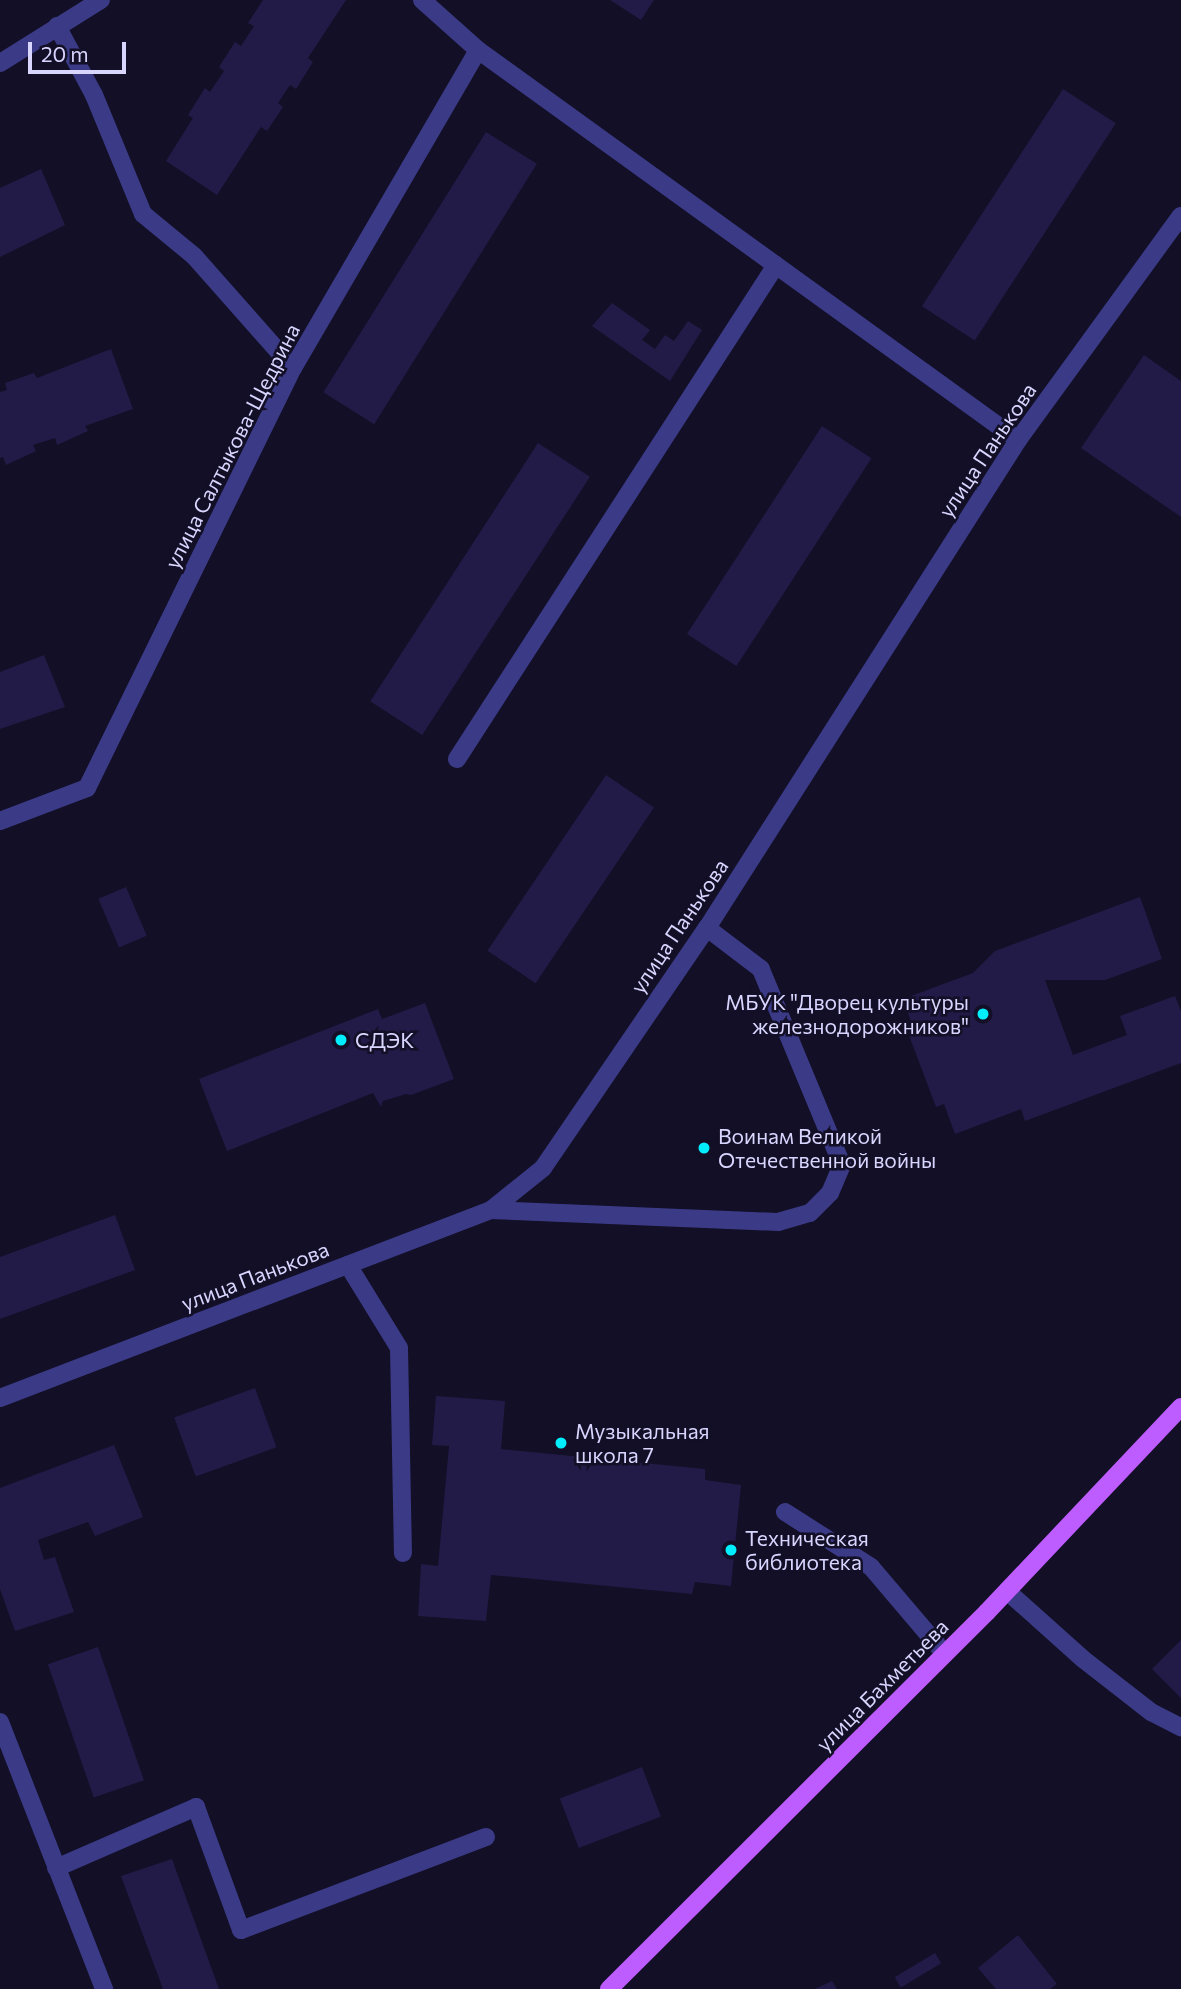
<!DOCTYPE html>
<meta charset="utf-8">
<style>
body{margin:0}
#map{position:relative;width:1181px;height:1989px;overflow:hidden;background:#120f26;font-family:Commissioner,sans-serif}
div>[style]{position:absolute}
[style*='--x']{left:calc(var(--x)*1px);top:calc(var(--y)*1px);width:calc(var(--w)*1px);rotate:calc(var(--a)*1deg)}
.building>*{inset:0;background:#231b47;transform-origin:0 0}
.minor>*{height:18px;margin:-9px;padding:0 9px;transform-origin:9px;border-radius:9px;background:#3b3a86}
.major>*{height:18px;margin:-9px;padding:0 9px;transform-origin:9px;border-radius:9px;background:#bd5cff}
.dots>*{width:19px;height:19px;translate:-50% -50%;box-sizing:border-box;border:4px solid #120f26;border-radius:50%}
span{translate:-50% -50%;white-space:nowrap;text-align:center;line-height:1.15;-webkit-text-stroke:5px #120f26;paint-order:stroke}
.street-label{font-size:21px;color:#d8d5ff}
.poi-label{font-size:21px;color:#d8d5ff}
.right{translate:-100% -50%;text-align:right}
.left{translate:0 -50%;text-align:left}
.scale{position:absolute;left:28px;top:42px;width:98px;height:32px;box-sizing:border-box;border:4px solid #d8d5ff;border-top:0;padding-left:9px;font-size:21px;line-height:24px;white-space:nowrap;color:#d8d5ff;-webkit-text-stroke:5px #120f26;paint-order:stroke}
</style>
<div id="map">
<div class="building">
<i style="clip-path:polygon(263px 0,346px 0,308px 58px,313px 62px,296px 89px,290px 85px,278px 103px,283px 107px,267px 131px,261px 127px,217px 195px,166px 161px,193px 118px,188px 115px,205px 88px,210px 92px,224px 71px,219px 67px,235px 42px,241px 46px,254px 26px,248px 23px)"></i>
<i style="clip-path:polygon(610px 0,654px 0,641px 20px)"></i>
<i style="left:1063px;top:89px;width:63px;height:259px;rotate:33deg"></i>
<i style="left:486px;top:132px;width:60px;height:307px;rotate:32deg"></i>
<i style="clip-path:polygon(41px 169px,65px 225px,0 257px,0 188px)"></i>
<i style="clip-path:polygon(612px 303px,650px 330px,642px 340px,655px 349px,665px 335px,674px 341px,688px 321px,702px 330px,670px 381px,592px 326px)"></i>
<i style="clip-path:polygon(111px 349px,133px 409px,85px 426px,88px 431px,57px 445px,55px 438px,33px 445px,36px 451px,6px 465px,3px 457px,0 458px,0 392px,7px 390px,5px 383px,34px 373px,37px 378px)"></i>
<i style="clip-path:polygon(1144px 355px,1181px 381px,1181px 517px,1081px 448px)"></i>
<i style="left:822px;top:426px;width:59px;height:248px;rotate:33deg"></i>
<i style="left:538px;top:443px;width:62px;height:308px;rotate:33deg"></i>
<i style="clip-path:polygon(44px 655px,65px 707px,0 729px,0 672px)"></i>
<i style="left:606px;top:775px;width:58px;height:212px;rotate:34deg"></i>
<i style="left:126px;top:887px;width:53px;height:30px;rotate:67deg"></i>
<i style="clip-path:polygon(1140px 897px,1162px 959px,1105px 980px,1045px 980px,1073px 1055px,1127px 1035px,1120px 1016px,1175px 996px,1181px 1011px,1181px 1063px,1025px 1121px,1021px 1109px,955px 1134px,944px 1104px,936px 1107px,907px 1030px,913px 1027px,903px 999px,973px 973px,995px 951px)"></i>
<i style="clip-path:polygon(425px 1003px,454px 1079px,411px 1095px,406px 1094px,383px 1101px,381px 1107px,373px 1093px,227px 1151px,199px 1079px,378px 1009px,382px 1019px)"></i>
<i style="clip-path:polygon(115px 1215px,135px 1270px,0 1319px,0 1257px)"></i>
<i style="left:255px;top:1388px;width:63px;height:86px;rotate:70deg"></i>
<i style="clip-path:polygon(436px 1396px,505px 1401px,501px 1449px,705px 1469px,705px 1480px,741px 1485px,731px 1586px,695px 1582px,692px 1594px,491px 1575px,486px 1621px,418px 1616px,421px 1564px,438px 1566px,449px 1446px,432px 1445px)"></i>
<i style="clip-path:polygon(114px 1445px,143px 1517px,95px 1536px,88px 1522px,38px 1540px,44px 1560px,55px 1557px,74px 1612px,15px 1631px,0 1589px,0 1488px)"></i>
<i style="clip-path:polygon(1181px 1640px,1181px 1698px,1152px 1669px)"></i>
<i style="left:98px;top:1647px;width:141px;height:53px;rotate:71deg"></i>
<i style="left:642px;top:1767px;width:53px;height:88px;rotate:69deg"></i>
<i style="clip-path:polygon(172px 1859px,219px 1989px,163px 1989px,121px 1876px)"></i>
<i style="clip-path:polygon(1018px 1935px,1057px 1984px,1050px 1989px,996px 1989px,978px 1968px)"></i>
<i style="left:935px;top:1953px;width:12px;height:47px;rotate:59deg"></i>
<i style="clip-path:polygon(832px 1981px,837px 1989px,815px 1989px)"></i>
</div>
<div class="minor">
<i style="--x:422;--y:0;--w:75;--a:41.8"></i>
<i style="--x:478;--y:50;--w:666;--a:35.84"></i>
<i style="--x:57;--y:26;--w:78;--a:61.8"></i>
<i style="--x:94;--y:95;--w:129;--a:67.6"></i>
<i style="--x:143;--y:214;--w:66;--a:39.5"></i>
<i style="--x:194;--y:256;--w:149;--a:48.5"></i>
<i style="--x:0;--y:63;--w:119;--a:-32"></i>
<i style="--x:457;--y:759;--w:588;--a:-57.15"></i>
<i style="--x:0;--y:821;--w:93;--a:-20.8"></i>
<i style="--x:87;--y:788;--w:468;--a:-63.9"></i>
<i style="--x:293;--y:368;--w:368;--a:-59.8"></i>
<i style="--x:491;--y:1210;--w:287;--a:2.4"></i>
<i style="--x:778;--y:1222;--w:33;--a:-16"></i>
<i style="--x:810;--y:1213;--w:28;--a:-45"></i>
<i style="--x:830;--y:1193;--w:30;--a:-67"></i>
<i style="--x:842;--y:1165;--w:212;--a:-112.5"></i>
<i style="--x:761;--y:969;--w:68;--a:-142.8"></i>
<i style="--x:348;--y:1265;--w:97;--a:58.4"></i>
<i style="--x:399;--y:1348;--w:205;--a:88.9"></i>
<i style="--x:0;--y:1398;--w:526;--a:-20.95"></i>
<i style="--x:491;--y:1210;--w:67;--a:-38.9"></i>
<i style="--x:543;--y:1168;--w:291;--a:-55.7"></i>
<i style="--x:707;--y:928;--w:579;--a:-57.49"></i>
<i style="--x:1018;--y:440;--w:277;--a:-54"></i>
<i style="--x:785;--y:1512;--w:102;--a:32.6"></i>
<i style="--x:871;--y:1567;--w:114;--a:49.6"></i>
<i style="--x:1007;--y:1591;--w:102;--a:41.8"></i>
<i style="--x:1083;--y:1659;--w:86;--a:37.9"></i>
<i style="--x:1151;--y:1712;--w:34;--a:27"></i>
<i style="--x:0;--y:1722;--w:287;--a:68.7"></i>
<i style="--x:56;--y:1868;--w:153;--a:-23.5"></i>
<i style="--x:196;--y:1807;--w:131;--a:69.9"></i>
<i style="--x:241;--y:1930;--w:262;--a:-20.8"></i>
</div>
<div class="major">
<i style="--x:609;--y:1989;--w:534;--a:-44.92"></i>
<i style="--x:987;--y:1612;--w:282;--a:-46.6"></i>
</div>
<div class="dots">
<i style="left:983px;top:1014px;background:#01eeff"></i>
<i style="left:341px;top:1040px;background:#01eeff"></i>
<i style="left:704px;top:1148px;background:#01eeff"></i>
<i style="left:561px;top:1443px;background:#01eeff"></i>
<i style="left:731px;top:1550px;background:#01eeff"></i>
</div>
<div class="street-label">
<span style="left:232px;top:446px;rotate:-63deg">улица Салтыкова-Щедрина</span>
<span style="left:987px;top:450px;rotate:-56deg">улица Панькова</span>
<span style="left:679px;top:926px;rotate:-56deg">улица Панькова</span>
<span style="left:255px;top:1276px;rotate:-21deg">улица Панькова</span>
<span style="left:882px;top:1685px;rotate:-45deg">улица Бахметьева</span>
</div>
<div class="poi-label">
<span class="right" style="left:969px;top:1014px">МБУК "Дворец культуры<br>железнодорожников"</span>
<span class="left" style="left:355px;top:1040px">СДЭК</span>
<span class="left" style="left:718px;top:1148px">Воинам Великой<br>Отечественной войны</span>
<span class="left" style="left:575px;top:1443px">Музыкальная<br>школа 7</span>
<span class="left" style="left:745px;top:1550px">Техническая<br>библиотека</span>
</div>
<div class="scale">20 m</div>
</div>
